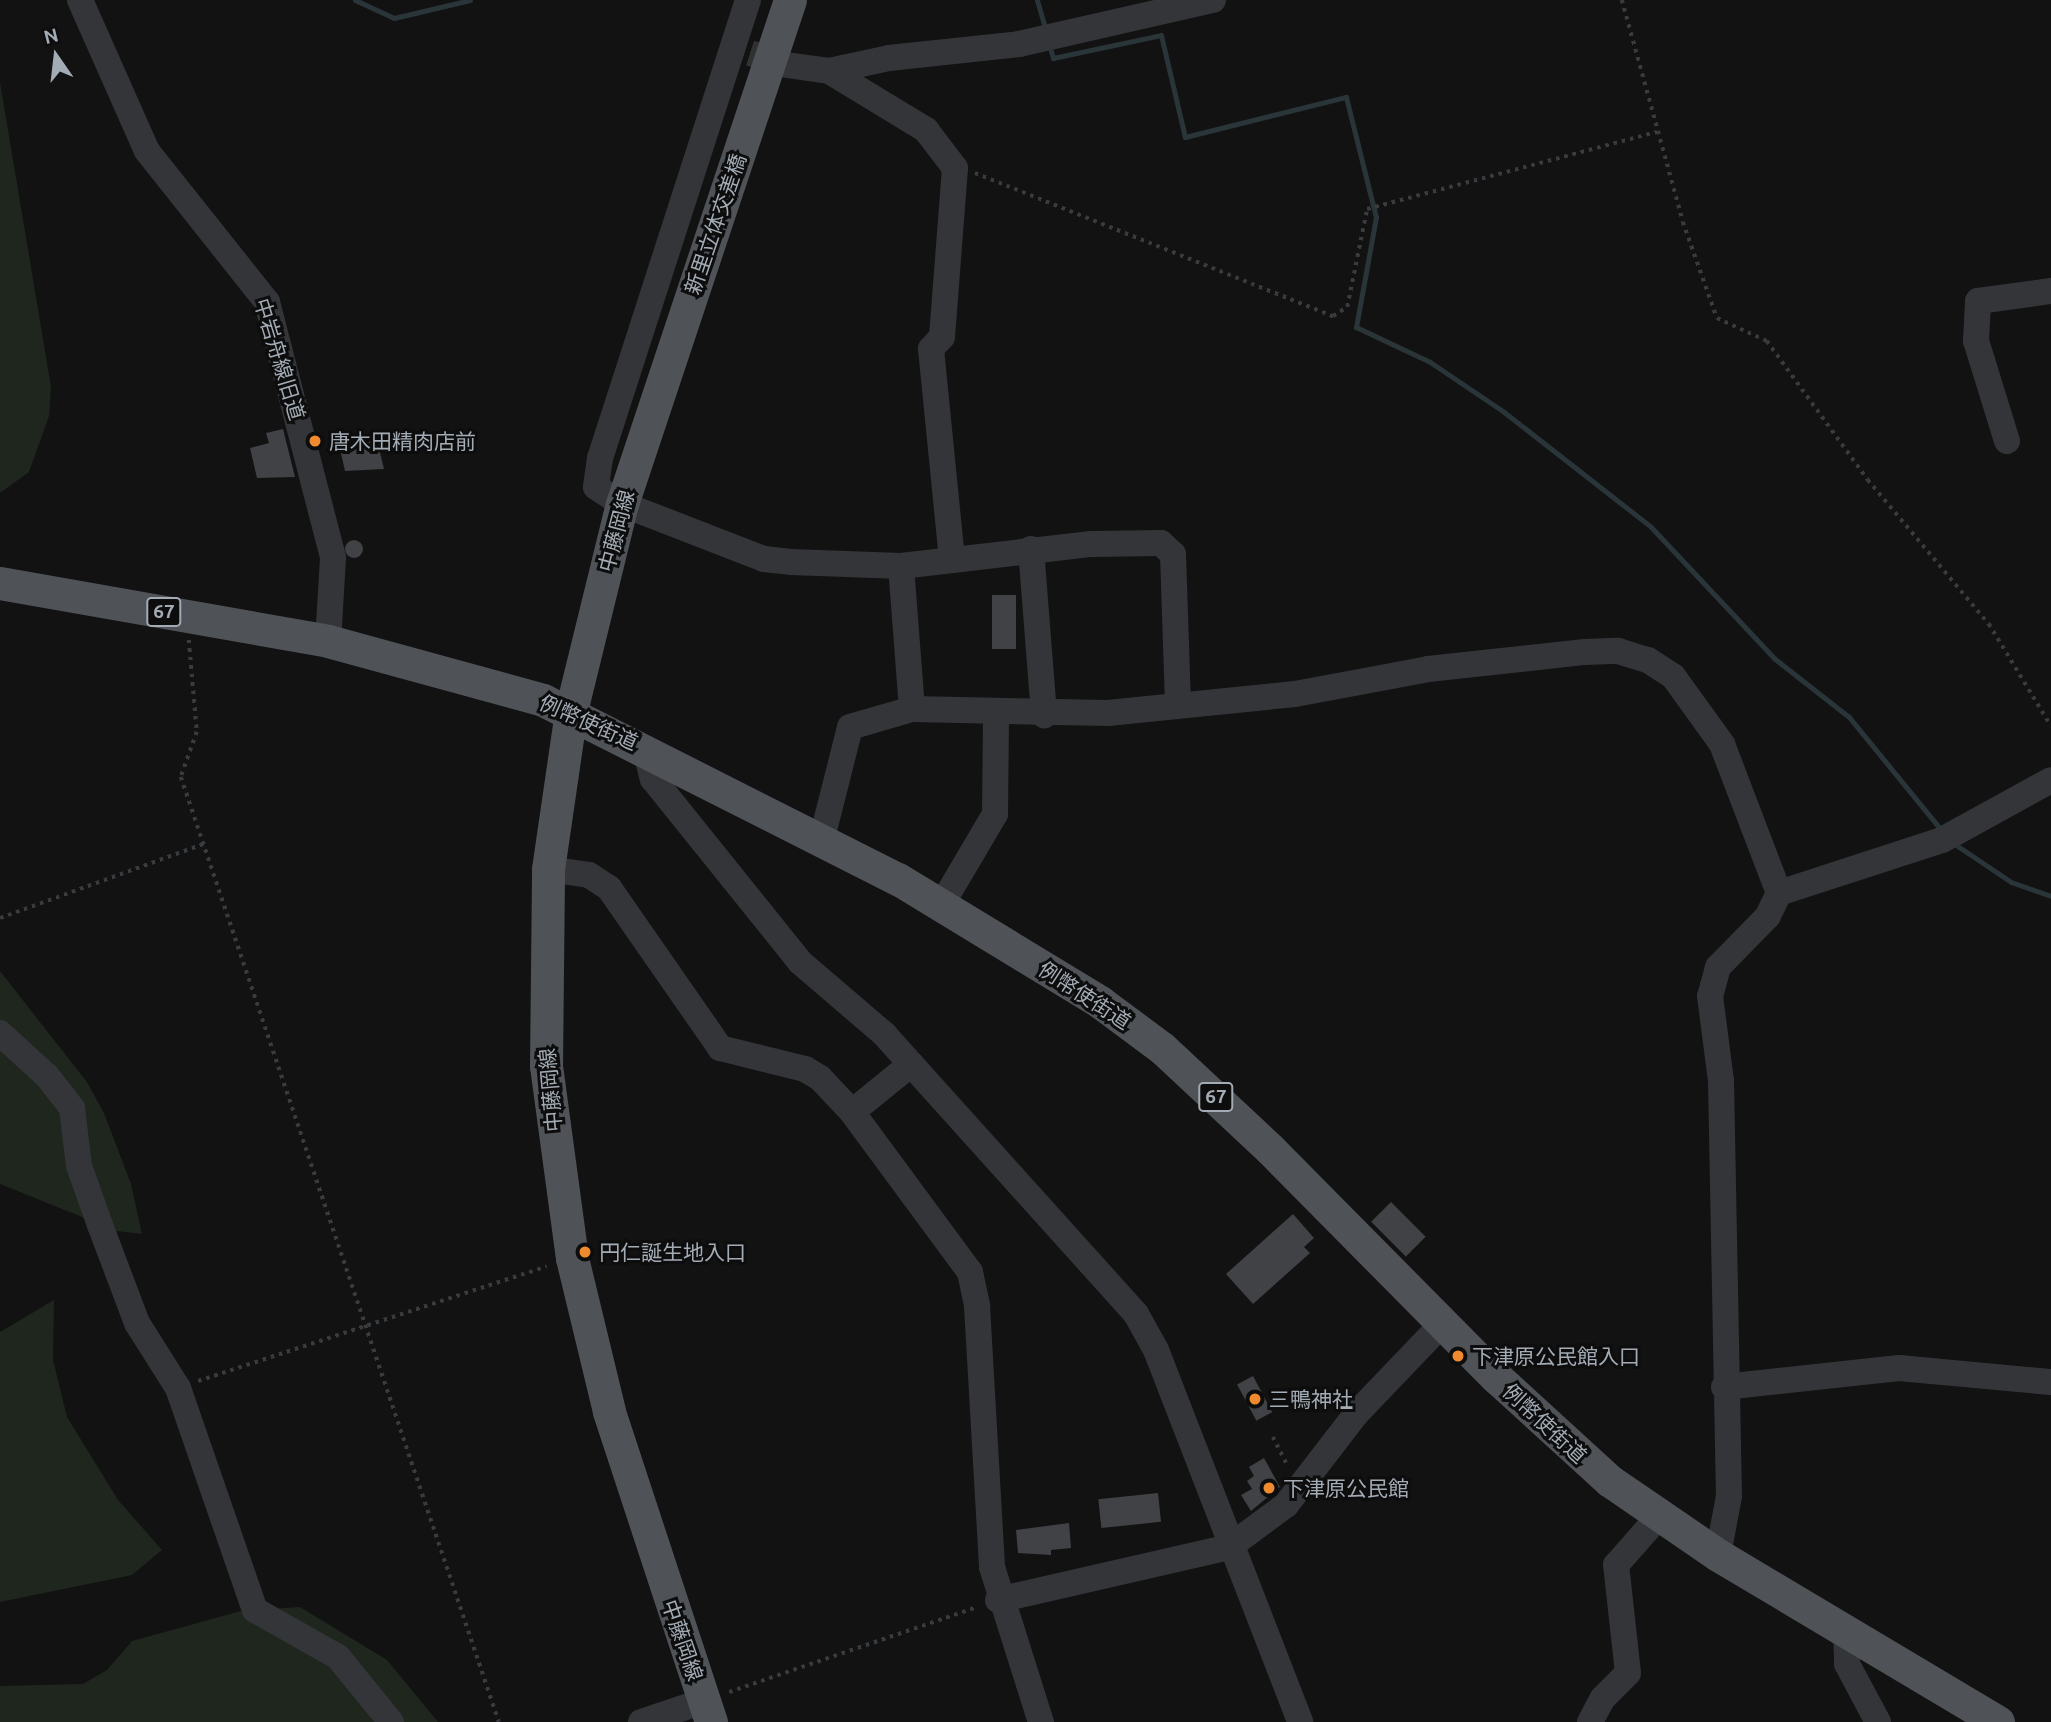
<!DOCTYPE html>
<meta charset="utf-8">
<style>
body{margin:0}
#map{position:relative;width:2051px;height:1722px;overflow:hidden;background:#121213;font-family:Ubuntu,"Noto Sans JP",sans-serif}
div>[style]{position:absolute}
[style*='--x']{left:calc(var(--x)*1px);top:calc(var(--y)*1px);width:calc(var(--w)*1px);rotate:calc(var(--a)*1deg)}
.green>*{inset:0;background:#1e261e}
.stream>*{height:5px;margin:-2.5px;padding:0 2.5px;transform-origin:2.5px;border-radius:2.5px;background:#2a3539}
.building>*{inset:0;background:#414246;transform-origin:0 0}
.round{border-radius:50%}
.minor-tunnel>*{height:26px;margin-top:-13px;transform-origin:0;background:repeating-linear-gradient(90deg,#2f3133 0 26px,transparent 0 39px)}
.path>*{height:3.5px;margin-top:-1.75px;transform-origin:0;background:repeating-linear-gradient(90deg,#393c3f 0 3.5px,transparent 0 8.5px)}
.minor>*{height:26px;margin:-13px;padding:0 13px;transform-origin:13px;border-radius:13px;background:#333538}
.major>*{height:33px;margin:-16.5px;padding:0 16.5px;transform-origin:16.5px;border-radius:16.5px;background:#4f5257}
.dots>*{width:19px;height:19px;translate:-50% -50%;box-sizing:border-box;border:4px solid #0d0d0e;border-radius:50%}
span{translate:-50% -50%;white-space:nowrap;text-align:center;line-height:1.15;-webkit-text-stroke:6px #0d0d0e;paint-order:stroke}
.shield-label span{padding:2px 5px;background:#0d0d0e;border:2px solid;border-radius:5px;-webkit-text-stroke-width:0}
.shield-label{font-size:19px;color:#a3abb4;font-weight:700}
.street-label{font-size:21px;color:#a3abb4}
.poi-label{font-size:21px;color:#a3abb4}
.left{translate:0 -50%;text-align:left}
.north{position:absolute;left:21px;top:21px;width:70px;height:70px;-webkit-text-stroke:5px #0d0d0e;paint-order:stroke;rotate:346deg;font-size:19px;font-weight:700;line-height:28px;text-align:center;color:#a3abb4}
.north::after{content:'';display:block;margin:auto;width:24px;height:32px;background:#a3abb4;clip-path:polygon(50% 0,100% 100%,50% 72%,0 100%)}
</style>
<div id="map">
<div class="green">
<i style="clip-path:polygon(0 82px,51px 387px,49px 416px,29px 472px,0 493px)"></i>
<i style="clip-path:polygon(0 971px,87px 1082px,104px 1113px,131px 1184px,142px 1234px,117px 1231px,0 1184px)"></i>
<i style="clip-path:polygon(54px 1300px,53px 1360px,67px 1417px,118px 1500px,162px 1550px,132px 1575px,0 1602px,0 1332px)"></i>
<i style="clip-path:polygon(300px 1607px,387px 1660px,438px 1722px,0 1722px,0 1686px,83px 1684px,107px 1670px,132px 1641px,241px 1611px)"></i>
</div>
<div class="stream">
<i style="--x:355;--y:0;--w:43;--a:24.8"></i>
<i style="--x:394;--y:18;--w:78;--a:-13.3"></i>
<i style="--x:1037;--y:0;--w:32;--a:74"></i>
<i style="--x:1049;--y:44;--w:15;--a:74"></i>
<i style="--x:1053;--y:58;--w:110;--a:-12"></i>
<i style="--x:1161;--y:35;--w:105;--a:76.8"></i>
<i style="--x:1185;--y:137;--w:166;--a:-14"></i>
<i style="--x:1346;--y:97;--w:124;--a:76"></i>
<i style="--x:1376;--y:217;--w:112;--a:100.3"></i>
<i style="--x:1356;--y:327;--w:82;--a:25.3"></i>
<i style="--x:1430;--y:362;--w:89;--a:34"></i>
<i style="--x:1504;--y:412;--w:187;--a:38"></i>
<i style="--x:1651;--y:527;--w:181;--a:46.8"></i>
<i style="--x:1775;--y:659;--w:94;--a:38.1"></i>
<i style="--x:1849;--y:717;--w:147;--a:50.8"></i>
<i style="--x:1953;--y:843;--w:70;--a:33.9"></i>
<i style="--x:2011;--y:882;--w:42;--a:19.3"></i>
</div>
<div class="building">
<i style="clip-path:polygon(283px 429px,295px 477px,257px 478px,250px 448px,269px 443px,266px 433px)"></i>
<i style="clip-path:polygon(377px 440px,384px 469px,345px 471px,340px 449px)"></i>
<i class="round" style="left:345px;top:540px;width:18px;height:18px"></i>
<i style="left:1016px;top:595px;width:54px;height:24px;rotate:90deg"></i>
<i style="left:1391px;top:1202px;width:49px;height:28px;rotate:45deg"></i>
<i style="clip-path:polygon(1293px 1214px,1314px 1238px,1304px 1247px,1310px 1253px,1253px 1304px,1226px 1274px)"></i>
<i style="left:1253px;top:1376px;width:41px;height:18px;rotate:62deg"></i>
<i style="clip-path:polygon(1264px 1458px,1280px 1487px,1251px 1511px,1241px 1495px,1252px 1489px,1247px 1481px,1254px 1476px,1249px 1467px)"></i>
<i style="left:1158px;top:1493px;width:29px;height:60px;rotate:84deg"></i>
<i style="clip-path:polygon(1069px 1523px,1071px 1548px,1051px 1550px,1051px 1555px,1018px 1553px,1016px 1530px)"></i>
</div>
<div class="minor-tunnel">
<i style="--x:750;--y:53;--w:39;--a:18"></i>
</div>
<div class="path">
<i style="--x:1622;--y:0;--w:230;--a:74.6"></i>
<i style="--x:1683;--y:222;--w:102;--a:70.5"></i>
<i style="--x:1717;--y:318;--w:55;--a:24.7"></i>
<i style="--x:1767;--y:341;--w:172;--a:54"></i>
<i style="--x:1868;--y:480;--w:188;--a:50"></i>
<i style="--x:1989;--y:624;--w:119;--a:58.7"></i>
<i style="--x:975;--y:173;--w:386;--a:21.8"></i>
<i style="--x:1333;--y:316;--w:17;--a:-33"></i>
<i style="--x:1347;--y:307;--w:100;--a:-78.5"></i>
<i style="--x:1367;--y:209;--w:300;--a:-14.9"></i>
<i style="--x:189;--y:640;--w:92;--a:85"></i>
<i style="--x:197;--y:732;--w:48;--a:109.6"></i>
<i style="--x:181;--y:777;--w:997;--a:71.4"></i>
<i style="--x:0;--y:918;--w:216;--a:-20"></i>
<i style="--x:198;--y:1381;--w:367;--a:-18.2"></i>
<i style="--x:1273;--y:1437;--w:33;--a:63"></i>
<i style="--x:729;--y:1692;--w:262;--a:-18.9"></i>
</div>
<div class="minor">
<i style="--x:80;--y:0;--w:165;--a:66.1"></i>
<i style="--x:147;--y:151;--w:193;--a:51.5"></i>
<i style="--x:267;--y:302;--w:264;--a:75.5"></i>
<i style="--x:333;--y:558;--w:83;--a:93.4"></i>
<i style="--x:748;--y:0;--w:481;--a:107.9"></i>
<i style="--x:600;--y:458;--w:29;--a:98"></i>
<i style="--x:596;--y:487;--w:31;--a:33"></i>
<i style="--x:622;--y:504;--w:152;--a:21.2"></i>
<i style="--x:764;--y:559;--w:27;--a:6"></i>
<i style="--x:791;--y:562;--w:110;--a:2.1"></i>
<i style="--x:901;--y:566;--w:192;--a:-6.6"></i>
<i style="--x:1092;--y:544;--w:69;--a:-0.8"></i>
<i style="--x:1161;--y:543;--w:16;--a:43"></i>
<i style="--x:1173;--y:554;--w:151;--a:88.1"></i>
<i style="--x:787;--y:65;--w:42;--a:8.1"></i>
<i style="--x:829;--y:71;--w:61;--a:-12.2"></i>
<i style="--x:889;--y:58;--w:131;--a:-6.1"></i>
<i style="--x:1019;--y:44;--w:199;--a:-12.8"></i>
<i style="--x:829;--y:71;--w:114;--a:31.3"></i>
<i style="--x:926;--y:130;--w:48;--a:52.7"></i>
<i style="--x:955;--y:168;--w:169;--a:94.4"></i>
<i style="--x:942;--y:337;--w:16;--a:133"></i>
<i style="--x:931;--y:349;--w:211;--a:84.3"></i>
<i style="--x:2007;--y:441;--w:105;--a:-107.2"></i>
<i style="--x:1976;--y:341;--w:40;--a:-87.1"></i>
<i style="--x:1978;--y:301;--w:74;--a:-7.8"></i>
<i style="--x:1031;--y:549;--w:167;--a:85.5"></i>
<i style="--x:901;--y:566;--w:143;--a:85.6"></i>
<i style="--x:645;--y:748;--w:32;--a:76"></i>
<i style="--x:653;--y:779;--w:235;--a:51.2"></i>
<i style="--x:800;--y:962;--w:111;--a:40.6"></i>
<i style="--x:884;--y:1034;--w:377;--a:48"></i>
<i style="--x:1136;--y:1314;--w:41;--a:60.9"></i>
<i style="--x:1156;--y:1350;--w:399;--a:68.8"></i>
<i style="--x:822;--y:838;--w:114;--a:-75.8"></i>
<i style="--x:850;--y:727;--w:65;--a:-16.2"></i>
<i style="--x:912;--y:709;--w:196;--a:1.2"></i>
<i style="--x:1108;--y:713;--w:188;--a:-5.8"></i>
<i style="--x:1295;--y:694;--w:135;--a:-10.6"></i>
<i style="--x:1428;--y:669;--w:158;--a:-6.2"></i>
<i style="--x:1585;--y:652;--w:33;--a:-2"></i>
<i style="--x:1618;--y:651;--w:31;--a:17"></i>
<i style="--x:1648;--y:660;--w:30;--a:33"></i>
<i style="--x:1673;--y:676;--w:84;--a:54.2"></i>
<i style="--x:1722;--y:744;--w:160;--a:69.1"></i>
<i style="--x:1779;--y:893;--w:25;--a:116"></i>
<i style="--x:1768;--y:916;--w:71;--a:134.4"></i>
<i style="--x:1718;--y:967;--w:30;--a:105"></i>
<i style="--x:1710;--y:996;--w:86;--a:82.6"></i>
<i style="--x:1721;--y:1081;--w:415;--a:88.9"></i>
<i style="--x:1729;--y:1496;--w:60;--a:100.6"></i>
<i style="--x:548;--y:869;--w:41;--a:8.3"></i>
<i style="--x:589;--y:875;--w:24;--a:33"></i>
<i style="--x:609;--y:888;--w:195;--a:55.2"></i>
<i style="--x:720;--y:1048;--w:88;--a:13.9"></i>
<i style="--x:805;--y:1069;--w:17;--a:31"></i>
<i style="--x:820;--y:1078;--w:47;--a:46.7"></i>
<i style="--x:852;--y:1112;--w:199;--a:53.6"></i>
<i style="--x:970;--y:1272;--w:35;--a:78"></i>
<i style="--x:977;--y:1306;--w:261;--a:86.7"></i>
<i style="--x:992;--y:1567;--w:163;--a:72.5"></i>
<i style="--x:1779;--y:893;--w:171;--a:-18"></i>
<i style="--x:1942;--y:840;--w:124;--a:-28.8"></i>
<i style="--x:942;--y:904;--w:104;--a:-59.5"></i>
<i style="--x:995;--y:814;--w:101;--a:-89.4"></i>
<i style="--x:0;--y:1033;--w:64;--a:42.5"></i>
<i style="--x:47;--y:1076;--w:41;--a:52"></i>
<i style="--x:72;--y:1108;--w:58;--a:83.1"></i>
<i style="--x:79;--y:1166;--w:63;--a:70.4"></i>
<i style="--x:100;--y:1225;--w:105;--a:69.3"></i>
<i style="--x:137;--y:1323;--w:77;--a:57.8"></i>
<i style="--x:178;--y:1388;--w:235;--a:70.9"></i>
<i style="--x:255;--y:1610;--w:95;--a:29.5"></i>
<i style="--x:338;--y:1657;--w:84;--a:50.8"></i>
<i style="--x:852;--y:1112;--w:76;--a:-39.1"></i>
<i style="--x:1724;--y:1387;--w:176;--a:-6.2"></i>
<i style="--x:1899;--y:1368;--w:153;--a:5.3"></i>
<i style="--x:998;--y:1600;--w:237;--a:-12.9"></i>
<i style="--x:1229;--y:1547;--w:71;--a:-36.4"></i>
<i style="--x:1286;--y:1505;--w:115;--a:-52.4"></i>
<i style="--x:1356;--y:1414;--w:126;--a:-46.3"></i>
<i style="--x:1846;--y:1631;--w:33;--a:88"></i>
<i style="--x:1847;--y:1664;--w:66;--a:61.9"></i>
<i style="--x:641;--y:1722;--w:66;--a:-18.4"></i>
<i style="--x:1590;--y:1722;--w:27;--a:-62"></i>
<i style="--x:1603;--y:1698;--w:35;--a:-45"></i>
<i style="--x:1628;--y:1673;--w:109;--a:-96.3"></i>
<i style="--x:1616;--y:1565;--w:65;--a:-48.7"></i>
</div>
<div class="major">
<i style="--x:0;--y:583;--w:333;--a:10"></i>
<i style="--x:328;--y:641;--w:223;--a:15.3"></i>
<i style="--x:543;--y:700;--w:398;--a:26.8"></i>
<i style="--x:898;--y:879;--w:237;--a:31.3"></i>
<i style="--x:1100;--y:1002;--w:77;--a:36.6"></i>
<i style="--x:1162;--y:1048;--w:149;--a:43.1"></i>
<i style="--x:1271;--y:1150;--w:320;--a:45.3"></i>
<i style="--x:1496;--y:1377;--w:154;--a:42.4"></i>
<i style="--x:1610;--y:1481;--w:131;--a:34.4"></i>
<i style="--x:1718;--y:1555;--w:326;--a:30.8"></i>
<i style="--x:711;--y:1722;--w:327;--a:-108.2"></i>
<i style="--x:609;--y:1411;--w:157;--a:-103.6"></i>
<i style="--x:572;--y:1258;--w:194;--a:-97.7"></i>
<i style="--x:546;--y:1066;--w:197;--a:-89.4"></i>
<i style="--x:548;--y:869;--w:160;--a:-81.7"></i>
<i style="--x:571;--y:711;--w:213;--a:-76.2"></i>
<i style="--x:622;--y:504;--w:531;--a:-71.57"></i>
</div>
<div class="dots">
<i style="left:315px;top:441px;background:#ef8b2e"></i>
<i style="left:585px;top:1252px;background:#ef8b2e"></i>
<i style="left:1458px;top:1356px;background:#ef8b2e"></i>
<i style="left:1255px;top:1399px;background:#ef8b2e"></i>
<i style="left:1269px;top:1488px;background:#ef8b2e"></i>
</div>
<div class="shield-label">
<span style="left:164px;top:612px">67</span>
<span style="left:1216px;top:1097px">67</span>
</div>
<div class="street-label">
<span style="left:715px;top:224px;rotate:-71deg">新里立体交差橋</span>
<span style="left:280px;top:359px;rotate:73deg">中岩舟線旧道</span>
<span style="left:616px;top:531px;rotate:-75deg">中藤岡線</span>
<span style="left:589px;top:722px;rotate:24deg">例幣使街道</span>
<span style="left:1085px;top:995px;rotate:33deg">例幣使街道</span>
<span style="left:550px;top:1090px;rotate:-95deg">中藤岡線</span>
<span style="left:1545px;top:1423px;rotate:43deg">例幣使街道</span>
<span style="left:683px;top:1640px;rotate:71deg">中藤岡線</span>
</div>
<div class="poi-label">
<span class="left" style="left:329px;top:441px">唐木田精肉店前</span>
<span class="left" style="left:599px;top:1252px">円仁誕生地入口</span>
<span class="left" style="left:1472px;top:1356px">下津原公民館入口</span>
<span class="left" style="left:1269px;top:1399px">三鴨神社</span>
<span class="left" style="left:1283px;top:1488px">下津原公民館</span>
</div>
<div class="north">N</div>
</div>
